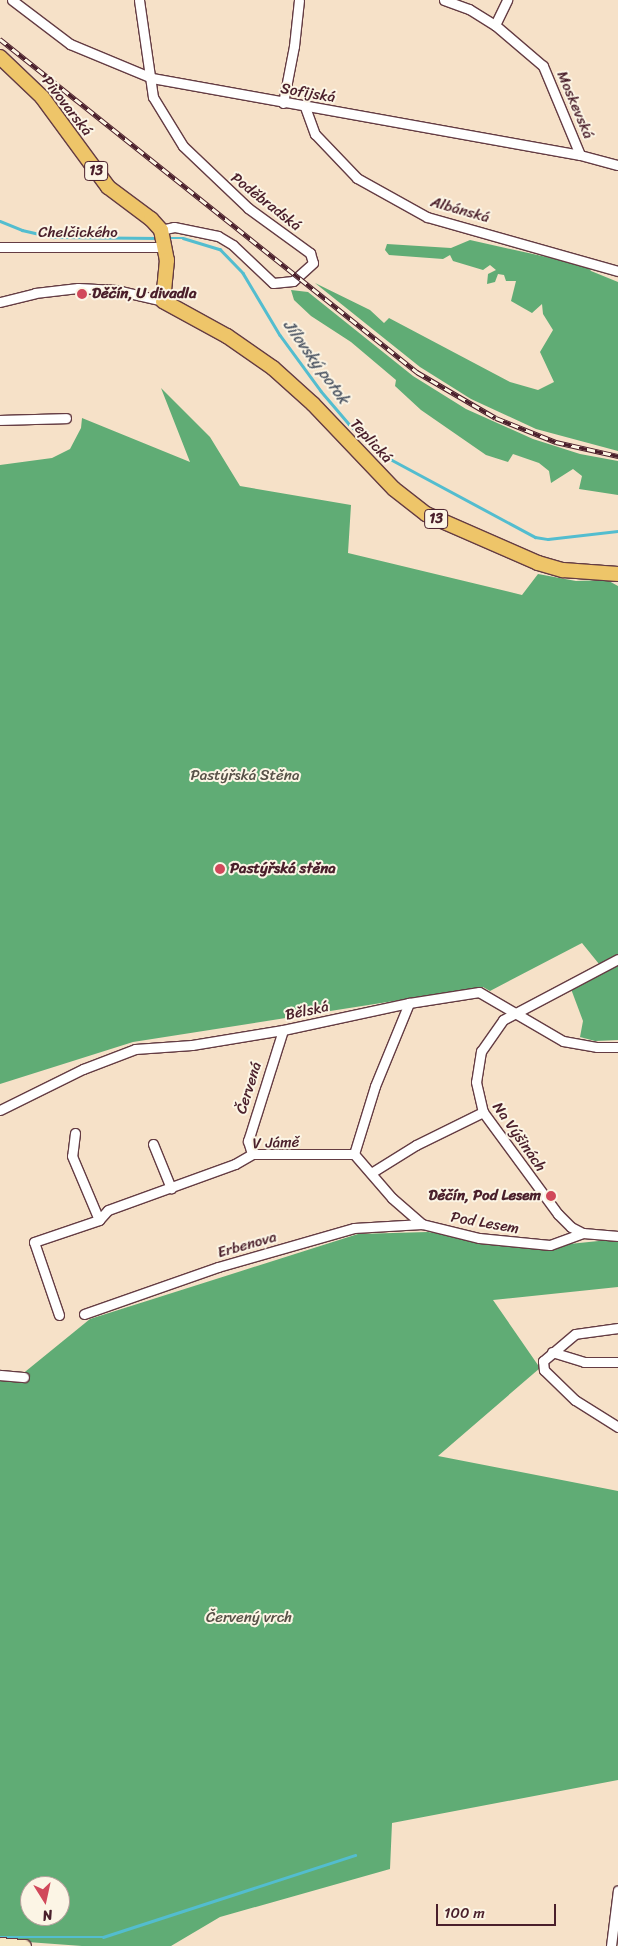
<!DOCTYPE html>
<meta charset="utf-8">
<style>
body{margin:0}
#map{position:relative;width:618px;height:1946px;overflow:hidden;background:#f6e1c8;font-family:Sriracha,sans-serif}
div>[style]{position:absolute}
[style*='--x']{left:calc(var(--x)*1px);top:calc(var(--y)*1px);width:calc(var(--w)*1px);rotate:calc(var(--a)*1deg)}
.forest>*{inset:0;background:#60ac75}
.stream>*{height:2.5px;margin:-1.25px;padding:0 1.25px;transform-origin:1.25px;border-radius:1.25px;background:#53bdcf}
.roads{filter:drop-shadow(1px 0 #643c43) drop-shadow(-1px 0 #643c43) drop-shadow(0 1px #643c43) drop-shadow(0 -1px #643c43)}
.street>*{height:9px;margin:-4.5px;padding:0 4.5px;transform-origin:4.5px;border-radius:4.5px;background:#fff}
.secondary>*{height:12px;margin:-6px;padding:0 6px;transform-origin:6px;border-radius:6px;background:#f8e8c3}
.primary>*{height:14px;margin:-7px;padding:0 7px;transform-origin:7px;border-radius:7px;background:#eec569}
.rail>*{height:4.5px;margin-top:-2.25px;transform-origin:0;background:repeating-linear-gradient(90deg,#fcf5e5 0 8px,#4a1f2b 0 16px);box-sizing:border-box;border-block:1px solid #4a1f2b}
.dots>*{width:14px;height:14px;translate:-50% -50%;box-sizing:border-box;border:2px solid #fcf5e5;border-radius:50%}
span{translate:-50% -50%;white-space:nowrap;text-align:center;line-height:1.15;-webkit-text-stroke:4px #fcf5e5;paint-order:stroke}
.shield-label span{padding:1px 4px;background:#fcf5e5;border:1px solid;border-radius:4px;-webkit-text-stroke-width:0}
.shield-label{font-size:14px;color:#4a1f2b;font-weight:700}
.street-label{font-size:15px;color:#4a1f2b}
.poi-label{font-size:15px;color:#4a1f2b;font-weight:700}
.left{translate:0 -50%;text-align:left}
.right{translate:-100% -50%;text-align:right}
.park-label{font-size:15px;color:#575147}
.water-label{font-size:16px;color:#4d5664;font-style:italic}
.north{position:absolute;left:20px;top:1876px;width:50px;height:50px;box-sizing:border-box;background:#fcf5e5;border:1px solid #b59f9b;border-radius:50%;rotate:170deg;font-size:14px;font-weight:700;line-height:20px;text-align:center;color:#4a1f2b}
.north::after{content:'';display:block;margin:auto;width:18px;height:22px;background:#d1495b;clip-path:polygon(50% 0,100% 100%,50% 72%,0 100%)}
.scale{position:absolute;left:436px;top:1904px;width:120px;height:22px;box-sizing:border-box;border:2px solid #4a1f2b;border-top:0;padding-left:6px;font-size:15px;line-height:18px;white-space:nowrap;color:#4a1f2b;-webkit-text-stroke:4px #fcf5e5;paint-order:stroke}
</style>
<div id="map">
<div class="forest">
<i style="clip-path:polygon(470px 240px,587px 266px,591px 271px,618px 282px,618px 451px,536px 429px,471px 399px,420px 367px,315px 283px,370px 310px,384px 323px,389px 318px,510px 382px,538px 390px,554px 382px,540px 352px,553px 330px,543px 314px,542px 304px,532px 313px,511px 301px,516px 281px,506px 281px,504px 275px,498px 274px,495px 282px,487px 284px,488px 274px,496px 270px,490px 265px,483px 270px,453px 261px,450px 255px,443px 259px,389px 255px,385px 250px,387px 244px,451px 248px)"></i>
<i style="clip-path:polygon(291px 290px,308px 292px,413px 376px,466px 409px,533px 439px,580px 454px,618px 461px,618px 495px,579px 489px,582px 476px,573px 469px,551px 483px,549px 471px,539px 463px,513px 454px,508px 462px,486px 455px,421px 410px,395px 386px,396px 380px,351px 342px,311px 316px,294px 300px)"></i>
<i style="clip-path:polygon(161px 388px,210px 437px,240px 486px,351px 505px,348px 553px,522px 595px,538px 574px,576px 581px,607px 580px,618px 586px,618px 954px,599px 964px,582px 943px,490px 991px,483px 987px,133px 1042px,0 1084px,0 465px,52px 458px,70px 449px,81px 428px,82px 418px,190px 462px)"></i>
<i style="clip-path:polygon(618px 965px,618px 1040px,595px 1041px,580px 1037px,583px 1021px,571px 989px)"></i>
<i style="clip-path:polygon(evenodd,428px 1232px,510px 1245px,550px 1246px,618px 1239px,618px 1287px,493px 1300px,540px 1368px,438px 1456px,618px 1491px,618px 1780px,392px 1823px,390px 1869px,220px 1917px,171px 1946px,82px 1946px,0 1940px,0 1381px,15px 1380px,90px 1319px,358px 1234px,428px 1232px,30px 1886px,60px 1886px,60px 1916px,30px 1916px,30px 1886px)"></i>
</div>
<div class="stream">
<i style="--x:0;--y:221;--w:24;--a:22"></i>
<i style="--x:22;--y:230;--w:32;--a:13"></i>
<i style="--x:53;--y:237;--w:105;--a:0.5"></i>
<i style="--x:168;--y:238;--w:15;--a:0"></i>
<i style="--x:183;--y:238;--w:39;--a:17"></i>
<i style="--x:220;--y:249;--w:33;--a:46"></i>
<i style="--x:243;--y:273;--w:72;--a:59.2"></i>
<i style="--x:280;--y:335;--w:69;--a:53.8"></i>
<i style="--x:321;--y:391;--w:43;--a:49.7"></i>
<i style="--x:349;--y:424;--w:44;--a:43.2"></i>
<i style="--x:381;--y:454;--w:175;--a:28.3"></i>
<i style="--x:535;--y:537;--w:13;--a:9"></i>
<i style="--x:548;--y:539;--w:70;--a:-6.5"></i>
<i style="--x:0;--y:1937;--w:103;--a:0"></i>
<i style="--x:103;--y:1937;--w:265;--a:-18"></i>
</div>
<div class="roads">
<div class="street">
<i style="--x:12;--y:0;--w:73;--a:37.2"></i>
<i style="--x:70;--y:44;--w:89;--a:22.5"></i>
<i style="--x:152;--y:78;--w:435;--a:10.2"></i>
<i style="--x:580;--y:155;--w:39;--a:15"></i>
<i style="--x:139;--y:0;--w:98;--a:81.8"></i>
<i style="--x:153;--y:97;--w:57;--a:58.5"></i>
<i style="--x:183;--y:146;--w:90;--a:43.6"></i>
<i style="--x:248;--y:208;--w:77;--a:36"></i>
<i style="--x:310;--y:253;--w:10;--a:73"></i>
<i style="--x:313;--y:263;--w:27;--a:138"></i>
<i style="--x:293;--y:281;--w:20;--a:174"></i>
<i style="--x:273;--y:283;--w:55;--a:-136.5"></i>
<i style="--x:233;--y:245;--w:17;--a:-149"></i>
<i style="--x:218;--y:236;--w:45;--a:-168.4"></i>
<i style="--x:174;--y:227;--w:13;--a:167"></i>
<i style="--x:444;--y:0;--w:27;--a:20"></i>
<i style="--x:469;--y:9;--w:31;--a:32"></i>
<i style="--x:495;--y:25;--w:63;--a:40.5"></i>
<i style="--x:543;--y:66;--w:96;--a:67.4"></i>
<i style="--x:495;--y:25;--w:28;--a:-64"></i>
<i style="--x:283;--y:103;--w:58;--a:-79.1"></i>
<i style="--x:294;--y:46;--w:46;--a:-83.8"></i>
<i style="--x:305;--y:107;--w:29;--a:70"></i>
<i style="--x:315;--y:134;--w:61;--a:46.3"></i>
<i style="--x:357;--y:178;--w:80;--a:29.1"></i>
<i style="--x:427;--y:217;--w:198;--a:15.8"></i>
<i style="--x:0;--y:247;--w:157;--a:0"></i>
<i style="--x:0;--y:302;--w:36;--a:-14"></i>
<i style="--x:35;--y:293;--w:43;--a:-6.6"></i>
<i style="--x:78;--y:288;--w:38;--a:3"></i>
<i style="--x:116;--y:290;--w:48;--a:13.2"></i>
<i style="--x:0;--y:420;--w:66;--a:-1.7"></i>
<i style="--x:618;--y:959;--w:130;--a:152.1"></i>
<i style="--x:503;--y:1020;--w:38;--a:125"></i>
<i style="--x:481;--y:1051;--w:31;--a:99"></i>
<i style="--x:476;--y:1082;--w:31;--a:77"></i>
<i style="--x:483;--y:1112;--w:127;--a:53.7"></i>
<i style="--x:558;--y:1214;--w:18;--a:45"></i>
<i style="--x:571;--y:1227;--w:13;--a:27"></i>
<i style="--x:583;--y:1233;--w:35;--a:5"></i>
<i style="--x:0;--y:1110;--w:93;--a:-26.3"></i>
<i style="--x:83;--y:1069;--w:56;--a:-21"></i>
<i style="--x:135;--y:1049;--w:57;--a:-4"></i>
<i style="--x:192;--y:1045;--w:92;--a:-9.4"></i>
<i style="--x:283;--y:1030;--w:129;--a:-12.1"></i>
<i style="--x:409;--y:1003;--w:71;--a:-8.9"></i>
<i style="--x:479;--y:992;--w:97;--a:30.3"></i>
<i style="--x:563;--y:1041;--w:35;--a:10"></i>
<i style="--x:597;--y:1047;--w:21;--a:0"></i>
<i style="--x:75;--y:1133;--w:23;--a:97"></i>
<i style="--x:72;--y:1156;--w:69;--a:67.1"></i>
<i style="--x:153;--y:1144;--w:48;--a:67.8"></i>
<i style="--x:252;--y:1154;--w:14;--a:-107"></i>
<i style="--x:248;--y:1141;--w:116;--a:-72.5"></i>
<i style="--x:354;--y:1154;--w:71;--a:-72.8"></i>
<i style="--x:375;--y:1086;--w:90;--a:-67.7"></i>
<i style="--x:371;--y:1173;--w:53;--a:-31.9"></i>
<i style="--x:416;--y:1145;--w:75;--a:-26.2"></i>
<i style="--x:84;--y:1314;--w:142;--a:-19.3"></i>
<i style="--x:218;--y:1267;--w:141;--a:-16"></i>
<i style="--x:354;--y:1228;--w:68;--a:-3.4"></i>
<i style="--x:59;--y:1315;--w:77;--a:-108.9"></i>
<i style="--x:34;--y:1242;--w:69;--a:-18.7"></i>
<i style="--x:99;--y:1220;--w:13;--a:-48"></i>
<i style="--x:108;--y:1210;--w:135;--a:-19.9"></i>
<i style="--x:235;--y:1164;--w:20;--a:-30"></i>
<i style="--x:252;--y:1154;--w:102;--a:0"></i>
<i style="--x:354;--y:1154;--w:58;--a:49.2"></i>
<i style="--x:392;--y:1198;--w:40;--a:41"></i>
<i style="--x:422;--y:1224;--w:59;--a:13.8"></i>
<i style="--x:479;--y:1238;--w:71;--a:5.6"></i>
<i style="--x:550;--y:1245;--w:35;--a:-20"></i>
<i style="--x:618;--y:1328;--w:43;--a:172.1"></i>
<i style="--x:575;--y:1334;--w:42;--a:139.8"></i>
<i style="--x:543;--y:1361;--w:9;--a:84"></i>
<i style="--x:544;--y:1370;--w:43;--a:44.1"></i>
<i style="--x:575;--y:1400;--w:51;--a:32.1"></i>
<i style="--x:552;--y:1352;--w:34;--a:17"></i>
<i style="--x:584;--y:1362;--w:34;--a:0"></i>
<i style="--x:0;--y:1375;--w:24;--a:5"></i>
<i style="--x:611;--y:1946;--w:56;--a:-82.9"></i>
</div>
<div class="secondary">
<i style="--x:0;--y:1944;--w:25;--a:5"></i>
</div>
<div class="primary">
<i style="--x:0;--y:57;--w:58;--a:43.6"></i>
<i style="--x:42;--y:97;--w:112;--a:53.7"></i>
<i style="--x:108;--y:187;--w:54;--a:36.7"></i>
<i style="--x:151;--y:219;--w:15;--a:48"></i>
<i style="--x:161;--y:230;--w:31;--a:79"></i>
<i style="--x:167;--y:260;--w:41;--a:95.6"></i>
<i style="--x:163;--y:301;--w:73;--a:28.7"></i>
<i style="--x:227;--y:336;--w:56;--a:34.8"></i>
<i style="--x:273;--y:368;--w:54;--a:42"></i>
<i style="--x:313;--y:404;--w:117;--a:46.4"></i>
<i style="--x:394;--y:489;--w:41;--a:38"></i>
<i style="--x:426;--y:514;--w:122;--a:23.6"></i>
<i style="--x:538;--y:563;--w:26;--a:16"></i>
<i style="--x:563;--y:570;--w:55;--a:4.2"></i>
</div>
</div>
<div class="rail">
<i style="--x:0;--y:39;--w:534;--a:38.61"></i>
<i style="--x:417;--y:372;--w:91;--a:30.2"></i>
<i style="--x:496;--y:418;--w:65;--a:21.8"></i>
<i style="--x:556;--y:442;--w:64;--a:12.7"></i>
</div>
<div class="dots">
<i style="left:82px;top:294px;background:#d1495b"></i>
<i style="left:220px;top:869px;background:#d1495b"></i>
<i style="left:551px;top:1196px;background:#d1495b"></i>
</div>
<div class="shield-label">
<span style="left:96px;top:171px">13</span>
<span style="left:436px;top:519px">13</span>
</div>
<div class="street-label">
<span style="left:308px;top:93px;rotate:10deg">Sofijská</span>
<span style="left:575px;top:105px;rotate:67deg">Moskevská</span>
<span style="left:67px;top:106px;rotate:52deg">Pivovarská</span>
<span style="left:266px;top:202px;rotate:38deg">Poděbradská</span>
<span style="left:460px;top:210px;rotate:16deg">Albánská</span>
<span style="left:78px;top:233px">Chelčického</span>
<span style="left:371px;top:441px;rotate:47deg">Teplická</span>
<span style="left:307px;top:1011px;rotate:-12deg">Bělská</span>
<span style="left:249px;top:1088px;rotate:-72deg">Červená</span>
<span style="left:519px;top:1137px;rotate:55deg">Na Výšinách</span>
<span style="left:276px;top:1143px;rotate:-2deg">V Jámě</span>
<span style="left:485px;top:1223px;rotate:10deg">Pod Lesem</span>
<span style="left:247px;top:1245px;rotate:-16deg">Erbenova</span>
</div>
<div class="poi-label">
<span class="left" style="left:92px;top:294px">Děčín, U divadla</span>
<span class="left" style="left:230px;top:869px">Pastýřská stěna</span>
<span class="right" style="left:541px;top:1196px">Děčín, Pod Lesem</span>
</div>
<div class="park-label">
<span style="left:245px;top:776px">Pastýřská Stěna</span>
<span style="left:249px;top:1618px">Červený vrch</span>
</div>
<div class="water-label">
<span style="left:316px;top:362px;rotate:54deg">Jílovský potok</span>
</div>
<div class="north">N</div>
<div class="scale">100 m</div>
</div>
